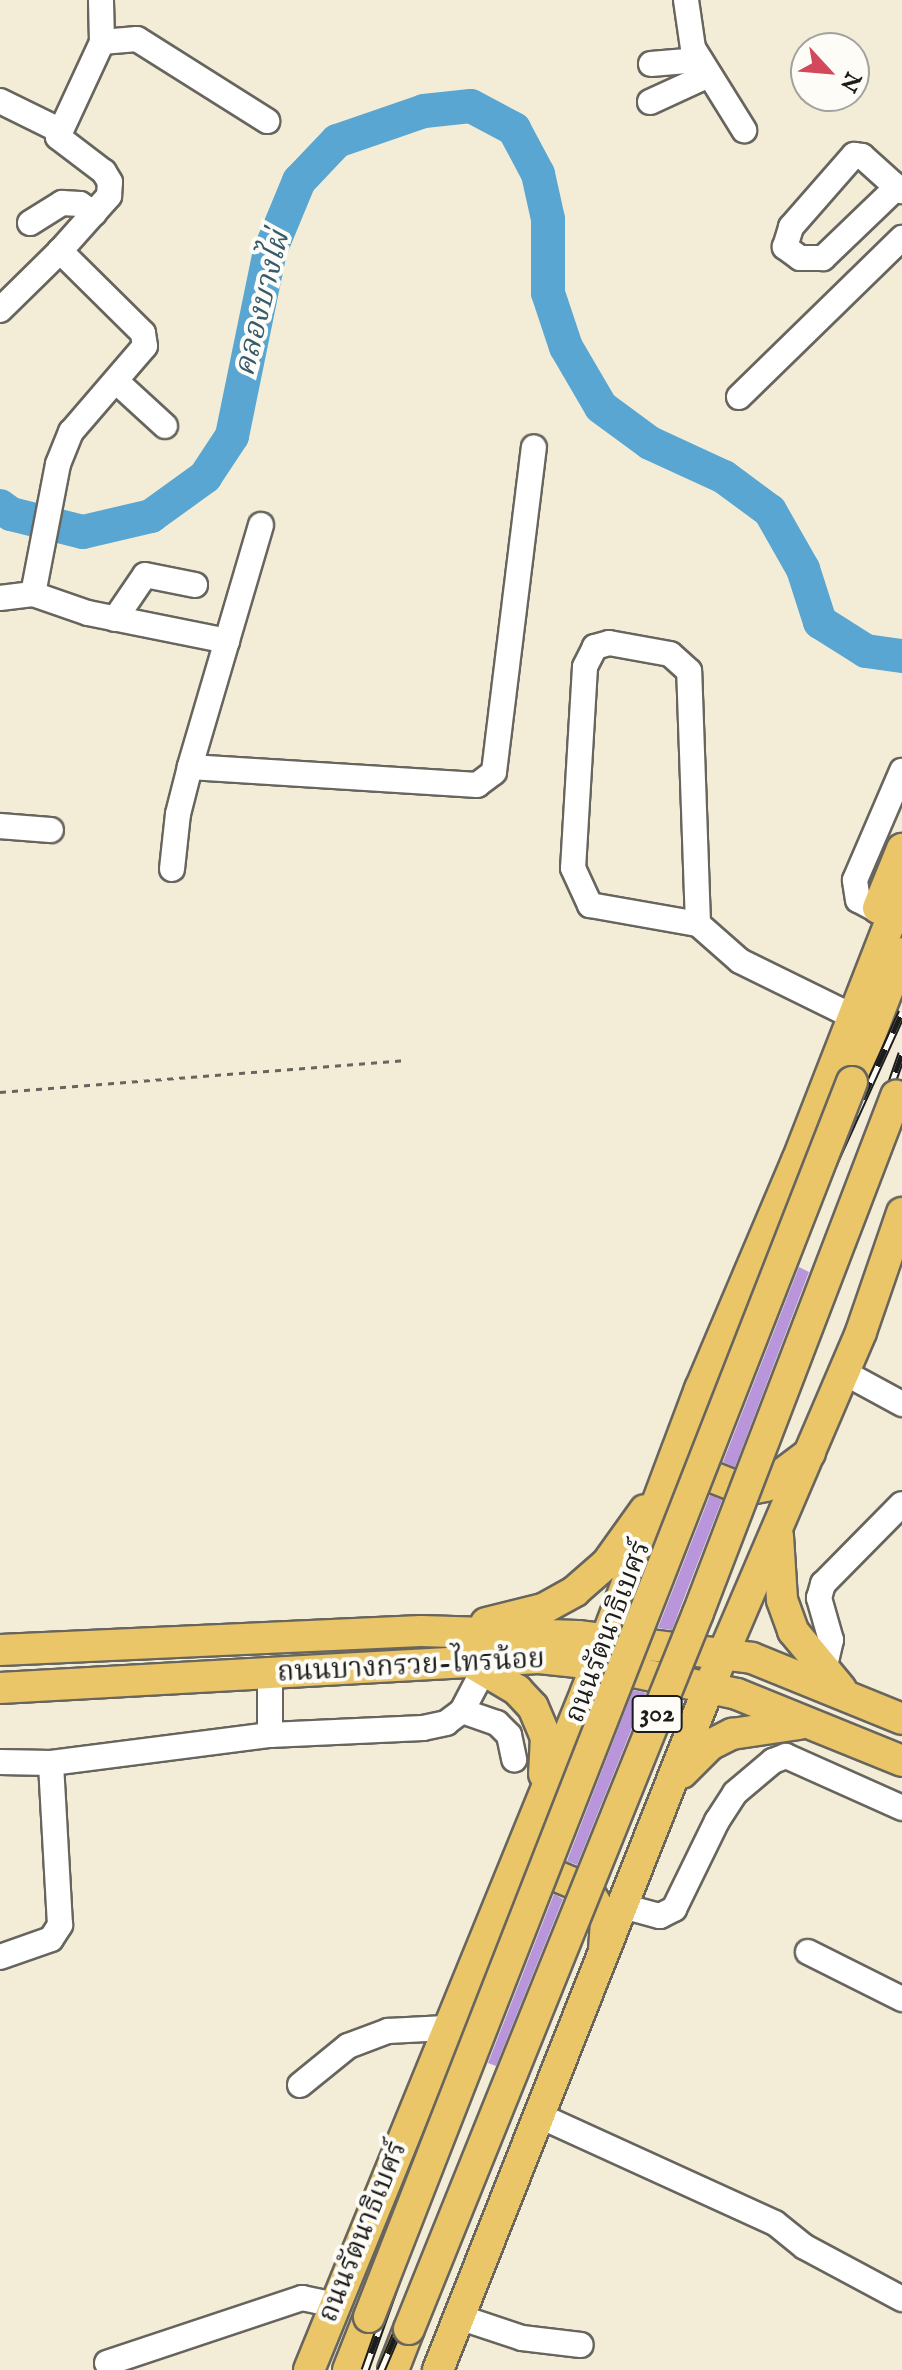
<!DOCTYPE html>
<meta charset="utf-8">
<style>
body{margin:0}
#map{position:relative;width:902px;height:2370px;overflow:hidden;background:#f3edd8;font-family:"IM FELL English","Noto Serif Thai",serif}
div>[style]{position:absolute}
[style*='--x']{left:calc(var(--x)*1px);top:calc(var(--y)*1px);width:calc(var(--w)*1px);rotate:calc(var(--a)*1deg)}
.river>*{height:34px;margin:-17px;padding:0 17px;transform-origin:17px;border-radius:17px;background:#58a6d1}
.building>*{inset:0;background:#b995dc}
.path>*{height:3px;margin-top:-1.5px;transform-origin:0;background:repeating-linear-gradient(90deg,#67655e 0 6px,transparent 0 12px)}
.roads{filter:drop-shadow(2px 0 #67655e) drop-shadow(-2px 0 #67655e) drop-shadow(0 2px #67655e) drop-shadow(0 -2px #67655e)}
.minor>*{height:24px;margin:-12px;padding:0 12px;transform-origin:12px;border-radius:12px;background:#fff}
.major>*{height:30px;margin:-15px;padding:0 15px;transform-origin:15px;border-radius:15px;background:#ebc669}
.rail>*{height:9px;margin-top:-4.5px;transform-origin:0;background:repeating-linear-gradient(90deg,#fdfcf7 0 18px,#1c1c1c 0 36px);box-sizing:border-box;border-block:2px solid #1c1c1c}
.bridges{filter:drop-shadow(2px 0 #67655e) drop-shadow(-2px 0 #67655e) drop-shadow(0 2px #67655e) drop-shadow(0 -2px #67655e)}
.major-bridge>*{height:30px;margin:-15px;padding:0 15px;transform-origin:15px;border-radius:15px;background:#ebc669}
span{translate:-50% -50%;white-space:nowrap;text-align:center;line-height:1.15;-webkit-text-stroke:8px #fdfcf7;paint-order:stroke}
.shield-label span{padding:2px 6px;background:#fdfcf7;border:2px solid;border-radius:6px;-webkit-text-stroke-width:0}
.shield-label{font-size:26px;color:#1c1c1c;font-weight:700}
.street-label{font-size:28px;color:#1c1c1c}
.water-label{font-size:30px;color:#375a6d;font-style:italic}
.north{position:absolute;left:790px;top:32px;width:80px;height:80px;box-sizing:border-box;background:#fdfcf7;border:2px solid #a3a29f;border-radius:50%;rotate:116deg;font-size:22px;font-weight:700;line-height:32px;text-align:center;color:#1c1c1c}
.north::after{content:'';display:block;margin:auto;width:28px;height:36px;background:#d1495b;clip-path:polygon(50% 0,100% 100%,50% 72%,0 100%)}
</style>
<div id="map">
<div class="river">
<i style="--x:0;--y:506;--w:14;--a:36"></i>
<i style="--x:11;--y:514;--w:74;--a:14"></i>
<i style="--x:83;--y:532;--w:70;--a:-13.2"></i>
<i style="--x:151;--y:516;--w:67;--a:-35.8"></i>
<i style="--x:205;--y:477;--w:49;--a:-56.6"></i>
<i style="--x:232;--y:436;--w:189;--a:-78.4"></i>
<i style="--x:270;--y:251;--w:76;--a:-67.5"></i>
<i style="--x:299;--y:181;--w:55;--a:-46.5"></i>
<i style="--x:337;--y:141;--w:92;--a:-19"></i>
<i style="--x:424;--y:111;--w:47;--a:-6.1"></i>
<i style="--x:471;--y:106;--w:49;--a:28.1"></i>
<i style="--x:514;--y:129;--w:51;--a:61.9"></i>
<i style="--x:538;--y:174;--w:46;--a:77.5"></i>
<i style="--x:548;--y:219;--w:74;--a:90"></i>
<i style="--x:548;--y:293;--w:57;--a:71.6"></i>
<i style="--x:566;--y:347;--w:69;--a:59.7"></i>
<i style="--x:601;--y:407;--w:61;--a:36.3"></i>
<i style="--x:650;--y:443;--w:81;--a:24.7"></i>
<i style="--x:724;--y:477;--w:57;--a:36.5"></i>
<i style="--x:770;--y:511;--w:67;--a:60.4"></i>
<i style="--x:803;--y:569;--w:56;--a:72.2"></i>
<i style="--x:820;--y:622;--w:54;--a:32.2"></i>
<i style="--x:866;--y:651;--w:36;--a:8"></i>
</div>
<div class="building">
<i style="clip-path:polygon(799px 1267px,809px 1272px,735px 1467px,723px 1462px)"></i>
<i style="clip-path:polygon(710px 1495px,722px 1500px,681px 1606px,672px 1630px,658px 1628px)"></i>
<i style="clip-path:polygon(633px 1690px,646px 1693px,577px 1865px,567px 1861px)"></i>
<i style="clip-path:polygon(554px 1894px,563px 1899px,496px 2066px,488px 2063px)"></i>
</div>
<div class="path">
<i style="--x:0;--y:1092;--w:408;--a:-4.5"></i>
</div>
<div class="roads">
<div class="minor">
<i style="--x:686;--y:0;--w:49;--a:81.7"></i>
<i style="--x:693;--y:48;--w:97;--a:58.1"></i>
<i style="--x:102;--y:42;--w:35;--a:-5"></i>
<i style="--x:137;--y:39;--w:154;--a:32.2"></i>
<i style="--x:651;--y:64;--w:48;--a:-4.8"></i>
<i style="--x:0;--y:101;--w:66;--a:26.2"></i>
<i style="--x:650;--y:102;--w:65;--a:-24.6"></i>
<i style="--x:897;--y:187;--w:103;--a:136.2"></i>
<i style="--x:823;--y:258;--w:23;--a:180"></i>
<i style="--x:800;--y:258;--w:19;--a:-144"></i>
<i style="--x:785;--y:247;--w:21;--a:-73"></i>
<i style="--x:791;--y:227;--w:96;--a:-48.8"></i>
<i style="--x:854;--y:155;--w:8;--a:7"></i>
<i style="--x:862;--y:156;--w:40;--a:42"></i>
<i style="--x:892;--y:183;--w:13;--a:39"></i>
<i style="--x:30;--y:223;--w:38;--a:-32"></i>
<i style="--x:62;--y:203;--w:18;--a:3"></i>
<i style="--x:80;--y:204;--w:17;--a:33"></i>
<i style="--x:0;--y:310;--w:84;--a:-44.5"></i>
<i style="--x:117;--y:382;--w:65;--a:42.5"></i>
<i style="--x:739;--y:397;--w:228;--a:-44.3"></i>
<i style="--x:261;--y:525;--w:252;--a:106.4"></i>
<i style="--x:190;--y:767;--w:288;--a:3.6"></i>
<i style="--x:477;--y:785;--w:21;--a:-37"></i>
<i style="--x:494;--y:772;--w:327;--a:-83"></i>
<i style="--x:33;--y:594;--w:58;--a:19.1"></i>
<i style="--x:88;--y:613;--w:142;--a:11.4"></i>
<i style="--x:0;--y:598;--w:33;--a:-7"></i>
<i style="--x:33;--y:594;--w:132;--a:-79.1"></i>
<i style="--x:58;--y:464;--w:35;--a:-68"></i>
<i style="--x:71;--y:432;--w:113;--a:-49.3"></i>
<i style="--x:145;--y:346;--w:13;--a:-99"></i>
<i style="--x:143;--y:333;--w:117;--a:-135.3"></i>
<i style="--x:60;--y:251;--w:74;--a:-48.3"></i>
<i style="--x:109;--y:196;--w:14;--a:-86"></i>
<i style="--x:110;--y:182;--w:12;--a:-121"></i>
<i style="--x:104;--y:172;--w:58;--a:-142.7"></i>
<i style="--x:58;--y:137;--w:105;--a:-65.1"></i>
<i style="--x:102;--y:42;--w:42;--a:-91.4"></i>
<i style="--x:115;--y:619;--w:53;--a:-55.7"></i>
<i style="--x:145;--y:575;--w:51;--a:11.3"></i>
<i style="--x:0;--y:826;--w:51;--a:4.5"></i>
<i style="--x:172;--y:869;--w:55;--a:-83.8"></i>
<i style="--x:178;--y:814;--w:49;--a:-75.7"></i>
<i style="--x:877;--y:910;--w:21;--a:-152"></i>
<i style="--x:858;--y:900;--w:20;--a:-99"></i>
<i style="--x:855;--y:880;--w:119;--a:-66.7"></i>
<i style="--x:698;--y:924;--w:253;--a:-92"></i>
<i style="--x:689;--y:671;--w:25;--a:-138"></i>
<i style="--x:670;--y:654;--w:62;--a:-169.8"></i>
<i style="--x:609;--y:643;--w:15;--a:164"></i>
<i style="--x:595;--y:647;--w:22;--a:117"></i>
<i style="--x:585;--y:667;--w:201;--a:93.4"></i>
<i style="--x:573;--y:868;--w:41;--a:65.3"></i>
<i style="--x:590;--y:905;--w:110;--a:10"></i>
<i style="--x:698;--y:924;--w:56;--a:41.4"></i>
<i style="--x:740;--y:961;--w:127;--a:26.2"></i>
<i style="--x:845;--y:1373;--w:65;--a:28.5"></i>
<i style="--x:824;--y:1670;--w:31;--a:-77"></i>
<i style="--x:831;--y:1640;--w:44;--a:-105.9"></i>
<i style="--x:819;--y:1598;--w:15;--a:-74"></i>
<i style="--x:823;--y:1584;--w:112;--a:-45.4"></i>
<i style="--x:462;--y:1711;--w:37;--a:19"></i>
<i style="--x:497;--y:1723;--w:17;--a:45"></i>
<i style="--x:509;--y:1735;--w:25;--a:78"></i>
<i style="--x:270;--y:1735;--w:62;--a:-90"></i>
<i style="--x:0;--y:1762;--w:51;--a:1.1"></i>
<i style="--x:51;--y:1763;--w:221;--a:-7.3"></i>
<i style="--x:270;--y:1735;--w:153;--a:-2.6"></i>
<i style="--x:423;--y:1728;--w:24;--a:-12"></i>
<i style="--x:446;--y:1723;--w:20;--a:-37"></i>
<i style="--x:462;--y:1711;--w:43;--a:-62.2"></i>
<i style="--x:626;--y:1907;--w:35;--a:15"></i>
<i style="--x:660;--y:1916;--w:16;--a:-27"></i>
<i style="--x:674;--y:1909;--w:98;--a:-64"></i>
<i style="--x:717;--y:1821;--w:33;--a:-57"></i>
<i style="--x:735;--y:1793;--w:50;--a:-40.1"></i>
<i style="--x:773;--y:1761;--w:14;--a:-21"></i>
<i style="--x:786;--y:1756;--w:127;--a:24.1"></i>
<i style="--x:808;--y:1952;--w:105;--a:26.6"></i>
<i style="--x:0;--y:1957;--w:54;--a:-19.4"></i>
<i style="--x:51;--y:1939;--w:17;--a:-57"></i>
<i style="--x:60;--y:1925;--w:162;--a:-93.2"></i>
<i style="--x:300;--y:2085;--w:62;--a:-39.1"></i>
<i style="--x:348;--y:2046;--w:43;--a:-20.6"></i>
<i style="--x:388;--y:2031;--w:58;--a:-3"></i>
<i style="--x:540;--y:2116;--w:258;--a:24.5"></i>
<i style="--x:775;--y:2223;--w:38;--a:39"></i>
<i style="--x:805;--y:2247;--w:110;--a:28.2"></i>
<i style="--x:459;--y:2317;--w:66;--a:18.4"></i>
<i style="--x:522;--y:2338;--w:59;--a:6.8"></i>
<i style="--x:107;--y:2363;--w:206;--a:-18.4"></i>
<i style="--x:302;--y:2298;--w:33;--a:12"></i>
</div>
<div class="major">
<i style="--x:878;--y:908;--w:64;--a:-67.9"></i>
<i style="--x:852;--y:1082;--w:138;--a:-68.8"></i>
<i style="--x:690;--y:1447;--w:33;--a:59"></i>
<i style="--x:707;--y:1475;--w:41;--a:21.5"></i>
<i style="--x:745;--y:1490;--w:21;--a:-11"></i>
<i style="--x:766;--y:1486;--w:55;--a:-36.9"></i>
<i style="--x:778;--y:1536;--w:64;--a:86.4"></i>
<i style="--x:782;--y:1600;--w:33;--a:70"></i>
<i style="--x:793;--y:1631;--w:75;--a:50.4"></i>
<i style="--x:486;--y:1623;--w:59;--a:-13.8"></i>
<i style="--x:543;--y:1609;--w:37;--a:-29"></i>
<i style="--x:575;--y:1591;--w:43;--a:-41.2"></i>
<i style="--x:607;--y:1563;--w:65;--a:-54.4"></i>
<i style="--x:0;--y:1650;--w:421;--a:-2.6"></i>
<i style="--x:421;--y:1631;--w:157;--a:1.8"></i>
<i style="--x:578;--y:1636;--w:175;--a:7.2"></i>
<i style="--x:752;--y:1658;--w:162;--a:22.1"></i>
<i style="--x:465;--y:1659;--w:61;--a:30.8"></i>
<i style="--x:517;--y:1690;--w:23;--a:47"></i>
<i style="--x:533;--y:1707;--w:33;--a:67"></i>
<i style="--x:546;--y:1737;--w:37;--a:93"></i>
<i style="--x:0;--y:1688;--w:540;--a:-3.19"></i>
<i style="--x:539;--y:1658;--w:57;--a:6"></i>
<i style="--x:596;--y:1664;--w:144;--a:12"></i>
<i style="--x:737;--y:1694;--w:178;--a:22.1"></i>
<i style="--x:682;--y:1773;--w:40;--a:-45"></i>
<i style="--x:710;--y:1745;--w:25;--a:-27"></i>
<i style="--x:732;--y:1734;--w:68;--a:-8.5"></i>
<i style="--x:521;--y:1884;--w:34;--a:-15"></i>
<i style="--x:554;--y:1875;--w:36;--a:23"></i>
<i style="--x:587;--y:1889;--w:37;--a:59"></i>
<i style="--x:606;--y:1921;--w:27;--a:94"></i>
<i style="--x:309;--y:2370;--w:732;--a:-67.78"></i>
<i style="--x:586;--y:1692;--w:324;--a:-69.4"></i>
<i style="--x:700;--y:1389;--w:248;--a:-67"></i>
<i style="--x:797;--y:1161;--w:290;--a:-68.7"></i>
<i style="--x:348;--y:2370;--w:57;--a:-68.4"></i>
<i style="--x:393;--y:2370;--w:44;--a:-68.7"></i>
<i style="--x:438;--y:2370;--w:735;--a:-68.36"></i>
<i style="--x:709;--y:1687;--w:386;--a:-66.8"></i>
<i style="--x:861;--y:1332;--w:126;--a:-71"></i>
</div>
</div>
<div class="rail">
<i style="--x:365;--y:2370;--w:348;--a:-70.5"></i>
<i style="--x:481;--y:2042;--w:410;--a:-68.4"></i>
<i style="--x:632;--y:1661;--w:446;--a:-68.4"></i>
<i style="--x:796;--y:1246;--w:257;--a:-65.6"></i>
<i style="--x:381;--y:2370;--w:342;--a:-67"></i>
<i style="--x:515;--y:2055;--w:856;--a:-68.41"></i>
<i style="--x:830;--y:1259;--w:218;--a:-70.7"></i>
</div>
<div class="bridges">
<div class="major-bridge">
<i style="--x:369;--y:2317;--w:1326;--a:-68.64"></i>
<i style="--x:409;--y:2329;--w:772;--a:-68.02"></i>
<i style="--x:698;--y:1613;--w:554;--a:-69.04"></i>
</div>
</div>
<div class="shield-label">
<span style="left:657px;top:1714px">302</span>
</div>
<div class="street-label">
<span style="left:609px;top:1632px;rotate:-69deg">ถนนรัตนาธิเบศร์</span>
<span style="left:411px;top:1667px;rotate:-3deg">ถนนบางกรวย-ไทรน้อย</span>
<span style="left:364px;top:2232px;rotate:-68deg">ถนนรัตนาธิเบศร์</span>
</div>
<div class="water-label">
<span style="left:263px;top:304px;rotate:-76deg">คลองบางไผ่</span>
</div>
<div class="north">N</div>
</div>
